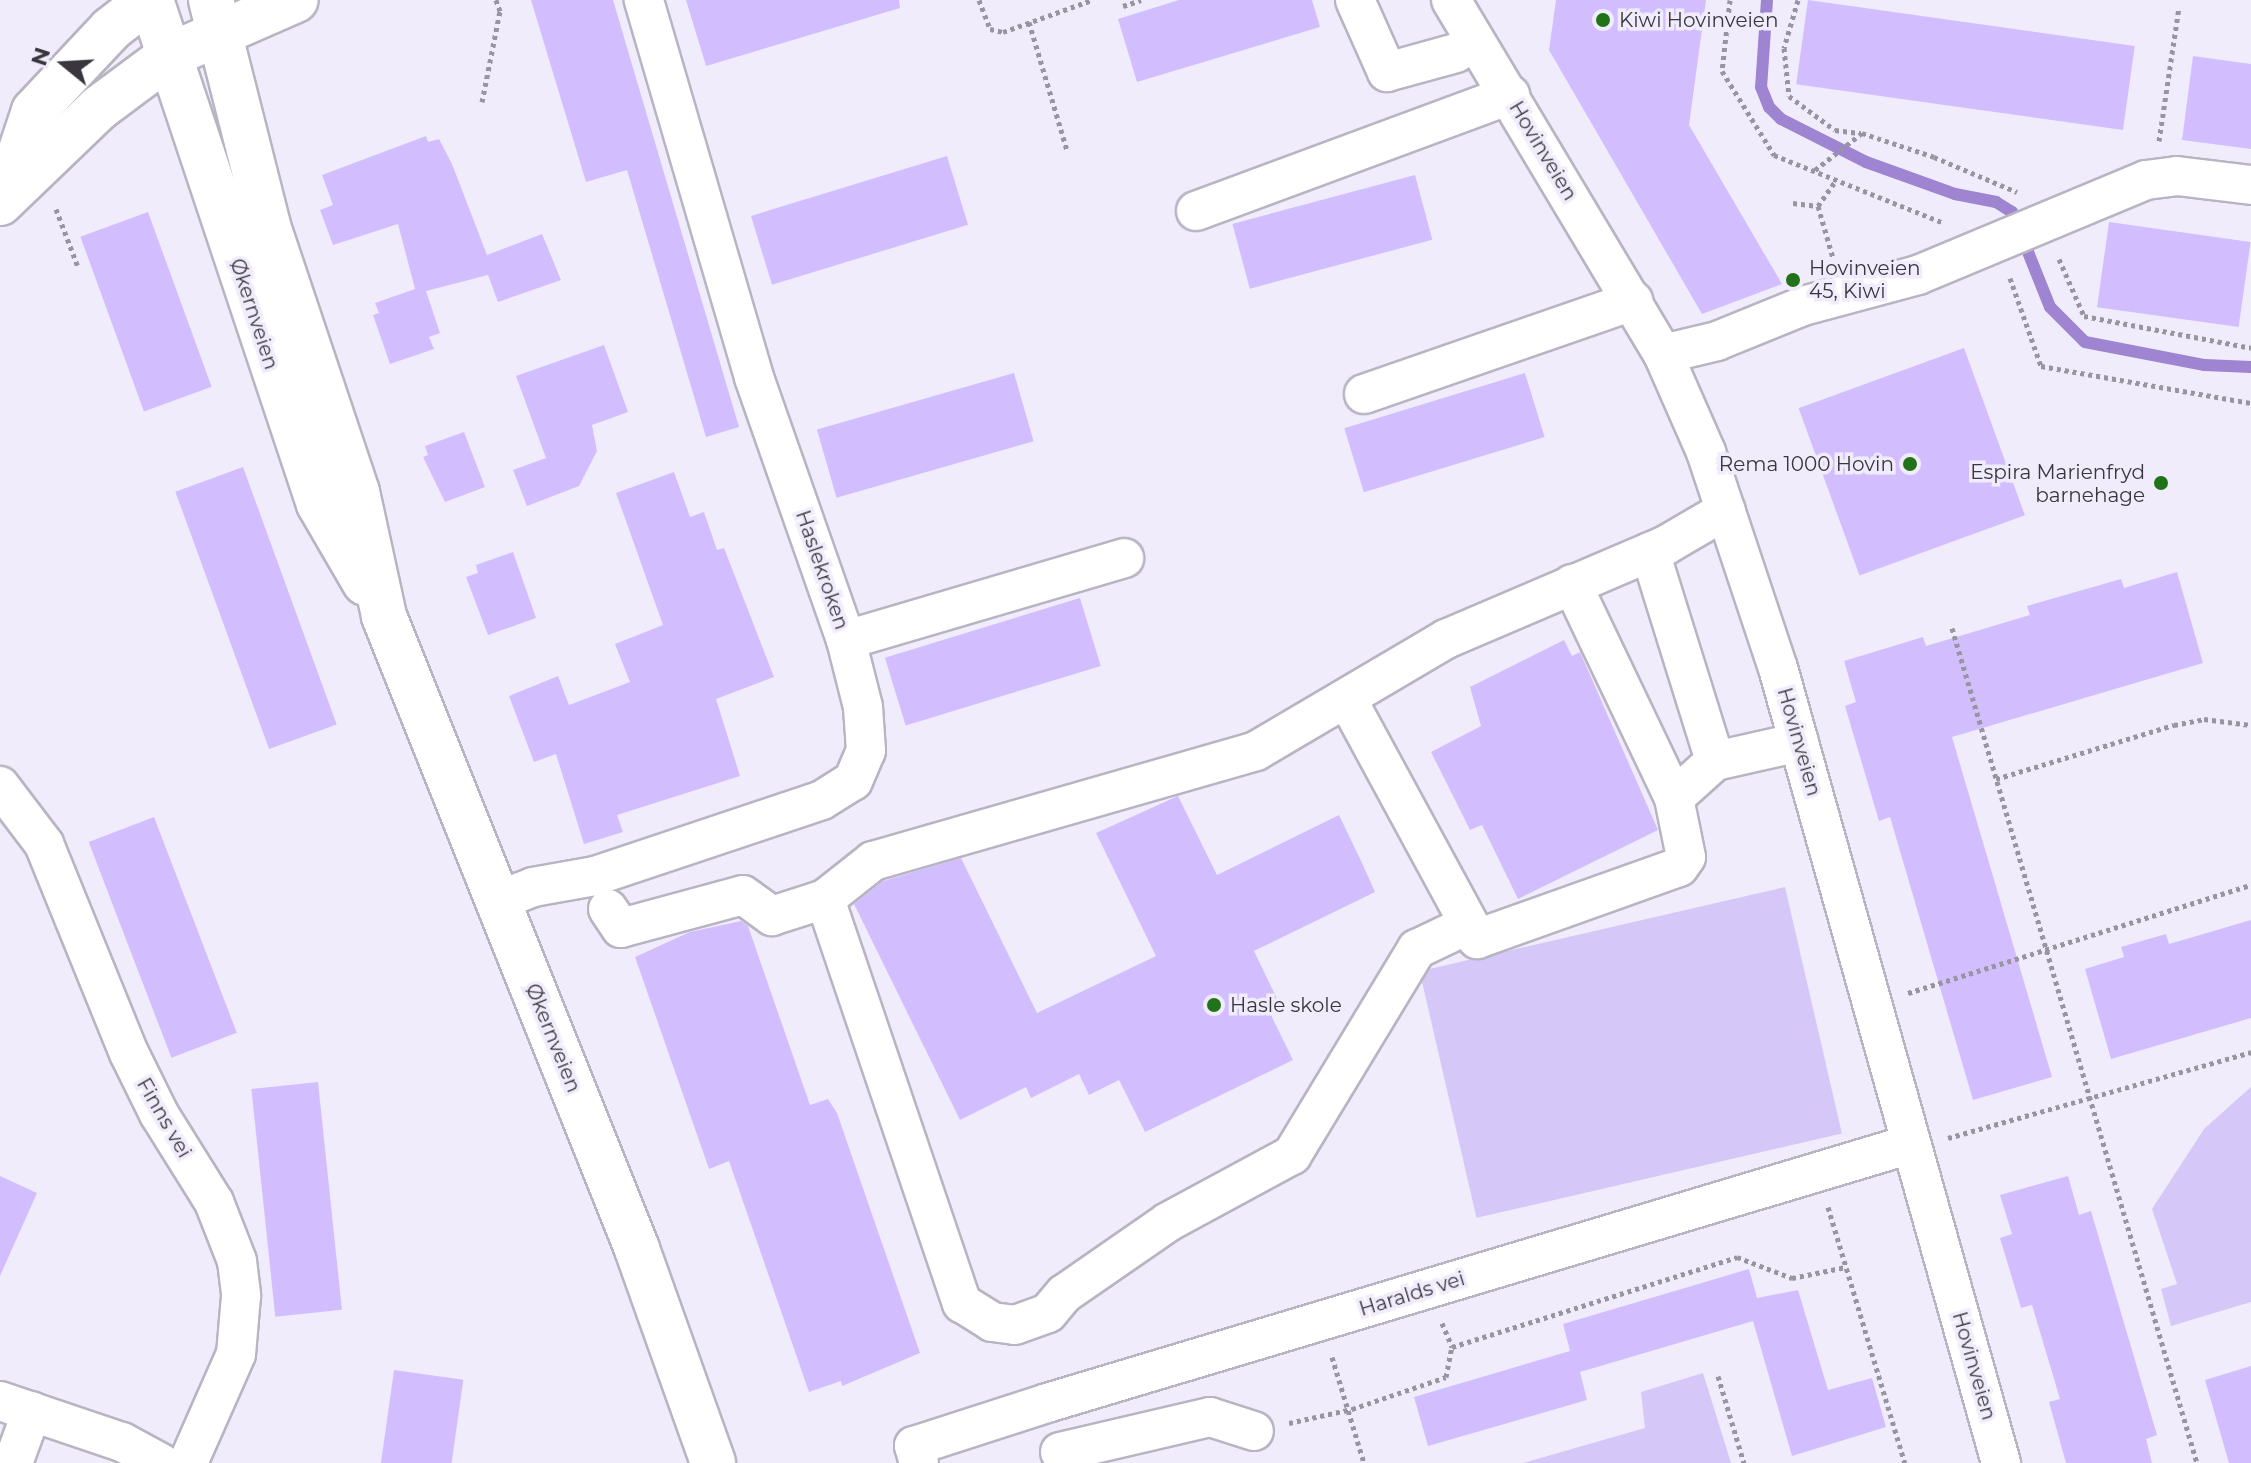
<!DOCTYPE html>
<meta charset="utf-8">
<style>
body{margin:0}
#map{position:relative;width:2251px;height:1463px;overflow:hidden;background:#f0ecfb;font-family:Montserrat,sans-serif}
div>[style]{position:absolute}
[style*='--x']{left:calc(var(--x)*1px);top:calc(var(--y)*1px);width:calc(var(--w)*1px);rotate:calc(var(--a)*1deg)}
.green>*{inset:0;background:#d5c7f7;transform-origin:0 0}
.stream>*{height:12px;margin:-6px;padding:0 6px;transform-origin:6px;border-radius:6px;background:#9e84d1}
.building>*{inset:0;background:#d2beff;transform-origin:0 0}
.path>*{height:5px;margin-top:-2.5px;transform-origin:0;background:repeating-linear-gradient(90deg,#9895a0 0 4px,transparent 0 8px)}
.roads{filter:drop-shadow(2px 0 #b8b4c2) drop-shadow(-2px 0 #b8b4c2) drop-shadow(0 2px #b8b4c2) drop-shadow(0 -2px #b8b4c2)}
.minor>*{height:38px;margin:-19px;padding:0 19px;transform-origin:19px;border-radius:19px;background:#fff}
.major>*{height:44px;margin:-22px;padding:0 22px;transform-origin:22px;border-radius:22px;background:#fff}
.dots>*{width:22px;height:22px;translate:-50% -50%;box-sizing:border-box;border:4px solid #f0ecfb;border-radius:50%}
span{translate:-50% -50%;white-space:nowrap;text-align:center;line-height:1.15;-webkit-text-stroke:7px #f0ecfb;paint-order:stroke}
.poi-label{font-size:20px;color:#39373d}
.left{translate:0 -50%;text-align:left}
.right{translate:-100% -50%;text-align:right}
.street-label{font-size:20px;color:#39373d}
.north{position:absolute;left:24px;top:24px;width:80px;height:80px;-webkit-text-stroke:6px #f0ecfb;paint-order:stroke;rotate:288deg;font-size:22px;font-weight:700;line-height:32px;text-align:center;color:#39373d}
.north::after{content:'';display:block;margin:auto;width:28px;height:36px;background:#39373d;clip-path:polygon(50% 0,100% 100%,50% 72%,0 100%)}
</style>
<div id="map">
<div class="green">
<i style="left:1785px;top:887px;width:253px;height:375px;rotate:77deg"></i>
<i style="clip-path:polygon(2251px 1087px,2251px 1302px,2171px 1326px,2161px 1289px,2177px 1284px,2152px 1209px,2204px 1129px)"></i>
<i style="clip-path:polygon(1703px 1373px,1731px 1463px,1523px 1463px,1645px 1428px,1641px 1392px)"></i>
</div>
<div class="stream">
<i style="--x:1767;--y:0;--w:87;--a:93.9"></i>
<i style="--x:1761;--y:87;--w:22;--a:68"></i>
<i style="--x:1769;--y:107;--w:17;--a:45"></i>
<i style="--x:1781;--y:119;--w:95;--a:26.8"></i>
<i style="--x:1866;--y:162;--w:95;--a:19.8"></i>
<i style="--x:1955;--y:194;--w:42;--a:11"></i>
<i style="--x:1996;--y:202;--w:19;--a:32"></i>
<i style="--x:2012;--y:212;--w:102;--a:68.2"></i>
<i style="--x:2050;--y:307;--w:49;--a:45"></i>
<i style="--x:2085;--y:342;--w:122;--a:10.9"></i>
<i style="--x:2205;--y:365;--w:46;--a:2.5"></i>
</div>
<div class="building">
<i style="clip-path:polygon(531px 0,613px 0,739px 427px,706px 437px,627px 170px,586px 182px)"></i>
<i style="clip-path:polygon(686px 0,899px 0,900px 8px,706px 66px)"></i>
<i style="clip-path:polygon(1179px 0,1312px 0,1320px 27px,1137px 82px,1118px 19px)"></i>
<i style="clip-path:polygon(1556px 0,1706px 0,1689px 125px,1782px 284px,1702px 314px,1549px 50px)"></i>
<i style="left:1808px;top:0;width:330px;height:85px;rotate:8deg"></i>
<i style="clip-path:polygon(2193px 56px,2251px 64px,2251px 149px,2182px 140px)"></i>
<i style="clip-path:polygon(426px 136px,428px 142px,439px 139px,452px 164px,487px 255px,542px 234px,561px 280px,498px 302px,488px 275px,426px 291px,440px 333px,429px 337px,434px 349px,390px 364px,373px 315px,379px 313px,375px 303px,415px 289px,398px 224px,333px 245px,320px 210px,333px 205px,322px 175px)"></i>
<i style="left:947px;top:156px;width:72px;height:205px;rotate:73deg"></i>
<i style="left:1415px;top:175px;width:67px;height:189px;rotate:75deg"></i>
<i style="left:148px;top:212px;width:186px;height:72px;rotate:70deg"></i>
<i style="left:2109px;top:222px;width:143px;height:86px;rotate:8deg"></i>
<i style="clip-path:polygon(604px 345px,628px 412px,592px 425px,597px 451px,579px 486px,527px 506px,513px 470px,546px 458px,516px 376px)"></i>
<i style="left:1964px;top:348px;width:178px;height:176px;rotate:70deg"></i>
<i style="left:1014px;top:373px;width:71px;height:205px;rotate:74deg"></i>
<i style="left:1525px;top:373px;width:67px;height:189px;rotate:73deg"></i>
<i style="clip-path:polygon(464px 432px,485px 487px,445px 502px,423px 457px,428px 455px,425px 446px)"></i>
<i style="left:243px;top:467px;width:274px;height:72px;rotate:70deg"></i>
<i style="clip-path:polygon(674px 472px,690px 517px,704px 512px,717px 550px,724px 548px,774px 677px,716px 699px,740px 776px,617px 815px,623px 832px,584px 844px,556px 754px,534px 762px,509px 696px,558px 676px,569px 705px,630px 682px,615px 644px,663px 625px,616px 493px)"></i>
<i style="clip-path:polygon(513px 552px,536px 618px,488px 635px,466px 577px,478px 573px,476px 565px)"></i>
<i style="clip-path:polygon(2177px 572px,2203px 663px,1952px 737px,2052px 1077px,1973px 1100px,1890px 817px,1879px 821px,1845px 706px,1856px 702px,1844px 661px,1923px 637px,1926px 646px,2030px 615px,2027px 606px,2121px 579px,2124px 588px)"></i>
<i style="left:1080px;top:598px;width:71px;height:204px;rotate:73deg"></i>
<i style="clip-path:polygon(1564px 640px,1572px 656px,1580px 652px,1658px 830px,1518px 899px,1482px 825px,1470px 830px,1431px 752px,1481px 726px,1470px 687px)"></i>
<i style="clip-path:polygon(1178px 796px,1217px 875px,1339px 815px,1362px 863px,1375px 892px,1254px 951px,1278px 1001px,1267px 1007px,1293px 1060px,1145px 1132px,1119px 1080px,1089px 1095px,1079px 1074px,1031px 1098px,1026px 1087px,960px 1120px,854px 904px,883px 881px,961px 858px,1037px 1013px,1156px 956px,1096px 833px)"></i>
<i style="left:154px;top:817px;width:231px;height:70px;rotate:69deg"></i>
<i style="clip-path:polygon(2251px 920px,2251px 1018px,2111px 1059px,2085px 969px,2124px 957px,2121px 947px,2166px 934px,2169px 944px)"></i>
<i style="clip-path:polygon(741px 921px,748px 926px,810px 1105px,828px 1099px,837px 1113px,920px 1353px,842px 1386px,841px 1381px,809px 1392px,729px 1161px,709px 1169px,635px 957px,690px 932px)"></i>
<i style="left:318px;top:1082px;width:229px;height:67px;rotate:84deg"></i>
<i style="clip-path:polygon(0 1176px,37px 1193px,0 1276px)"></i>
<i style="clip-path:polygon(2068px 1176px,2079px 1215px,2091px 1211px,2157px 1435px,2146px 1439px,2152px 1463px,2066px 1463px,2049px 1402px,2060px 1399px,2032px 1305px,2021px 1308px,2000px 1238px,2012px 1234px,2000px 1195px)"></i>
<i style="clip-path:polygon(1749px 1269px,1757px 1298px,1798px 1290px,1828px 1390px,1872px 1378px,1886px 1427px,1792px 1456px,1753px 1321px,1580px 1372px,1587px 1400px,1428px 1446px,1414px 1397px,1570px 1351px,1563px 1324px)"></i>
<i style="clip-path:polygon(2251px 1366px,2251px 1463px,2229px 1463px,2205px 1380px)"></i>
<i style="left:394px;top:1370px;width:70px;height:94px;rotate:8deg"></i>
</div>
<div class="path">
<i style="--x:979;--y:0;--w:31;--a:69"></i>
<i style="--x:990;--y:29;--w:13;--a:13"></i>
<i style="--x:1003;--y:32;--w:95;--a:-19.8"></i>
<i style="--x:1730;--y:0;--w:71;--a:96.4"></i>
<i style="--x:1722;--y:71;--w:99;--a:58.2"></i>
<i style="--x:1774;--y:155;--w:183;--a:21.8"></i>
<i style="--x:1798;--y:0;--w:50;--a:106.3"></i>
<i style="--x:1784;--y:48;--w:48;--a:84.1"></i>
<i style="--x:1789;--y:96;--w:57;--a:36.5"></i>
<i style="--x:1835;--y:130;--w:26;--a:7"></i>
<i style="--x:1123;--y:6;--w:19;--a:-18"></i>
<i style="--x:1029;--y:22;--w:134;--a:73.5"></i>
<i style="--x:482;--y:102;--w:93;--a:-78.8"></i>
<i style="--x:500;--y:11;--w:12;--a:-110"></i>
<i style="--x:2159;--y:141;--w:135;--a:-81.5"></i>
<i style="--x:1815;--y:170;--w:60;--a:-38.2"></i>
<i style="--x:1862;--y:133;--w:76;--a:18.4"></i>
<i style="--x:1934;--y:157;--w:90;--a:22.9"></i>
<i style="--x:1793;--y:203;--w:25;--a:7"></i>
<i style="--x:1818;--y:206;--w:32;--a:-55"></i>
<i style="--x:1818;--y:206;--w:54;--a:73.9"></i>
<i style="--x:56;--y:209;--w:62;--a:69.2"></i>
<i style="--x:2059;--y:259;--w:62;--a:66.3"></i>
<i style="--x:2084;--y:316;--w:170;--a:10.8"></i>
<i style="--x:2010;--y:278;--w:93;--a:70.6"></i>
<i style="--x:2041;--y:366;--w:213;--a:10"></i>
<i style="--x:1952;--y:628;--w:870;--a:73.65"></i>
<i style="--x:1996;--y:779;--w:186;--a:-16.9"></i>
<i style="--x:2174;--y:725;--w:31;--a:-11"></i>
<i style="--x:2204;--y:719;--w:47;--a:7.3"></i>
<i style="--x:1908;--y:993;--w:360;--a:-17.5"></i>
<i style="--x:1948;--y:1138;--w:315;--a:-15.8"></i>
<i style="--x:1828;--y:1207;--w:267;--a:73.3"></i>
<i style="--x:1442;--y:1323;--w:26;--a:67"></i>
<i style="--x:1452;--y:1347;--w:299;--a:-17.5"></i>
<i style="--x:1737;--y:1257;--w:59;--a:20.9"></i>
<i style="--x:1792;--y:1278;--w:55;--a:-11.5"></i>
<i style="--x:1332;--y:1357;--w:111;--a:73.2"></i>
<i style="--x:1718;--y:1376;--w:91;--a:73.4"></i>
<i style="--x:1289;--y:1423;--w:65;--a:-12.5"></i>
<i style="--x:1352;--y:1409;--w:99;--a:-18.8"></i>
<i style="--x:1446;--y:1377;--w:31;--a:-79"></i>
</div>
<div class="roads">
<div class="minor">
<i style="--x:1355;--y:0;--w:79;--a:66"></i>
<i style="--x:1387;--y:72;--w:72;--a:-15.4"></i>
<i style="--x:1451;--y:0;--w:413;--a:59.1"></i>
<i style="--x:1663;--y:354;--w:107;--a:66.3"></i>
<i style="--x:1706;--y:452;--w:228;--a:71.6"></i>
<i style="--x:1778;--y:668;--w:826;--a:74.33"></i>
<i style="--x:1196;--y:211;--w:335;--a:-20.3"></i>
<i style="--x:1663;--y:354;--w:56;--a:-13.5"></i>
<i style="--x:1717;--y:341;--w:93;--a:-22.1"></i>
<i style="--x:1803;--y:306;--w:119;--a:-15.1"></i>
<i style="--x:1918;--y:275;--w:247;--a:-22.6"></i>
<i style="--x:2146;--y:180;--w:31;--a:-7"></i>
<i style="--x:2177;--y:176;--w:75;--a:6.9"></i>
<i style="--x:1364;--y:394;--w:285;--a:-19.1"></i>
<i style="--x:1650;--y:552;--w:219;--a:72.7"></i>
<i style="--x:1715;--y:761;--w:86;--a:-12.7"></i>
<i style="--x:1572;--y:584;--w:237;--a:64.5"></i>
<i style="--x:846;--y:640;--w:290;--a:-16.4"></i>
<i style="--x:1348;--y:701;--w:271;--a:61.5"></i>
<i style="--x:1477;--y:939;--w:214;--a:-19.6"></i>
<i style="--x:1679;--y:867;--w:12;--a:-55"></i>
<i style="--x:1686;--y:857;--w:60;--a:-101.5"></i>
<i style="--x:1674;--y:798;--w:55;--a:-42.1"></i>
<i style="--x:0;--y:786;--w:73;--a:52.8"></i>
<i style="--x:44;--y:844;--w:226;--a:67.9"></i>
<i style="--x:129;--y:1053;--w:68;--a:63.8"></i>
<i style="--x:159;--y:1114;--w:104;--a:58"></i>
<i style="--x:214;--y:1202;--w:63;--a:68.7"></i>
<i style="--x:237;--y:1261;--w:35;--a:83"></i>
<i style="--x:241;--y:1296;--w:58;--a:94.9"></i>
<i style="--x:236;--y:1354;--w:119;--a:113.8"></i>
<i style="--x:825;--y:899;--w:427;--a:71.3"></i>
<i style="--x:962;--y:1303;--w:36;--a:32"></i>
<i style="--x:992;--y:1322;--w:23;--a:7"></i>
<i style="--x:1015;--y:1325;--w:35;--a:-20"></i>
<i style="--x:1048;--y:1313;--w:25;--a:-50"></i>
<i style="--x:1064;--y:1294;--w:126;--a:-34.7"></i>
<i style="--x:1168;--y:1222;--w:141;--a:-28.4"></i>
<i style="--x:1292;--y:1155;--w:241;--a:-58.8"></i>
<i style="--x:1417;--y:949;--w:55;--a:-25.6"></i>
<i style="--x:497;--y:901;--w:39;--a:-21"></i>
<i style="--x:533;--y:887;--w:63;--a:-10.1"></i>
<i style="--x:595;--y:876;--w:239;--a:-18.5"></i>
<i style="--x:822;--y:800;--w:36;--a:-32"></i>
<i style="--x:853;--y:781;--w:33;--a:-67"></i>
<i style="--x:866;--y:751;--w:44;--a:-93.9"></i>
<i style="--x:863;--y:707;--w:69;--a:-104.2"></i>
<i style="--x:846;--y:640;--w:279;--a:-109.3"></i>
<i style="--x:754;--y:377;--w:393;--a:-106.3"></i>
<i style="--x:608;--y:909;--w:23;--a:56"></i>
<i style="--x:621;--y:928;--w:126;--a:-15.1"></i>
<i style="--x:743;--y:895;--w:36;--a:36"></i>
<i style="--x:772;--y:916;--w:56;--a:-17.8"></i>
<i style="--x:825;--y:899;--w:61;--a:-38.4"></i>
<i style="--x:873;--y:861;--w:398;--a:-16"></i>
<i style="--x:1256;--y:751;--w:221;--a:-30.5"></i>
<i style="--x:1446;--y:639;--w:239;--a:-23.1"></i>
<i style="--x:1666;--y:545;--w:69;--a:-30.3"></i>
<i style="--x:0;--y:1401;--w:129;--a:18.6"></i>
<i style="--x:122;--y:1442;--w:44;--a:28.3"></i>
<i style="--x:1060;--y:1452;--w:154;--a:-13.1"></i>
<i style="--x:1210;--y:1417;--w:46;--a:17.7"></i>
<i style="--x:13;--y:1463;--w:55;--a:-69.9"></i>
<i style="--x:919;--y:1463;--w:18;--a:-106"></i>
<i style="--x:914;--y:1446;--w:140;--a:-17.9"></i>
<i style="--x:1047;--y:1403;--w:902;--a:-16.69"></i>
</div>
<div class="major">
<i style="--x:151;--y:0;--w:531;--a:71.57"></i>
<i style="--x:319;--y:504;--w:91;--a:59.8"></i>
<i style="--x:211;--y:0;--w:233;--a:75.8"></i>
<i style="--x:268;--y:226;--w:280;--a:71.5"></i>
<i style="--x:357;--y:492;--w:127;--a:77.7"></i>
<i style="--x:384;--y:616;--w:682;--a:68.21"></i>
<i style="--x:637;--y:1249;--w:227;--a:70.4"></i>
<i style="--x:7;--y:192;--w:85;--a:-71.6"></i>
<i style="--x:34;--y:111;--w:112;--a:-46.8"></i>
<i style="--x:111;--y:29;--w:47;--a:-38.1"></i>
<i style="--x:0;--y:203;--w:137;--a:-43.8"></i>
<i style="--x:99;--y:108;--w:89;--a:-36.7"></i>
<i style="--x:170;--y:55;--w:137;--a:-23.6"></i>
</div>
</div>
<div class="dots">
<i style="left:1603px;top:20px;background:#217219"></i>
<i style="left:1793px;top:280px;background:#217219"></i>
<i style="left:1910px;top:464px;background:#217219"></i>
<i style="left:2161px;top:483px;background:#217219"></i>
<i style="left:1214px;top:1005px;background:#217219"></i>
</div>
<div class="poi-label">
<span class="left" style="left:1619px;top:20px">Kiwi Hovinveien</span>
<span class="left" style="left:1809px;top:280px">Hovinveien<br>45, Kiwi</span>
<span class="right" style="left:1894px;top:464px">Rema 1000 Hovin</span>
<span class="right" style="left:2145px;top:484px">Espira Marienfryd<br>barnehage</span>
<span class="left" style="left:1230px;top:1005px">Hasle skole</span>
</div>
<div class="street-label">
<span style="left:1543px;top:151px;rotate:59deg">Hovinveien</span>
<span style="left:254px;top:314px;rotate:72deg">Økernveien</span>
<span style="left:822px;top:570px;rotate:71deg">Haslekroken</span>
<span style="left:1799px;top:742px;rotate:74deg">Hovinveien</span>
<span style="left:553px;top:1038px;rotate:68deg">Økernveien</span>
<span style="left:164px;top:1118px;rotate:60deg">Finns vei</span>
<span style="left:1412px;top:1294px;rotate:-17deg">Haralds vei</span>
<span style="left:1974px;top:1366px;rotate:74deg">Hovinveien</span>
</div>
<div class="north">N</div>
</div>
